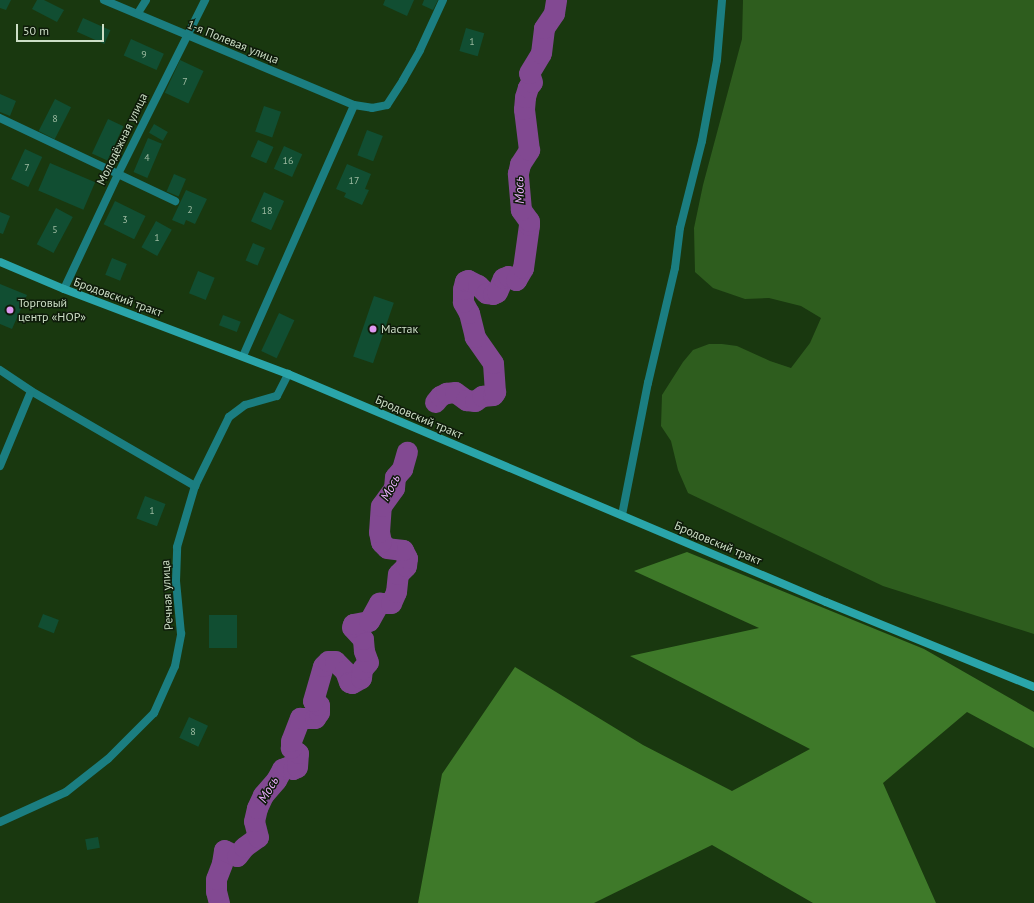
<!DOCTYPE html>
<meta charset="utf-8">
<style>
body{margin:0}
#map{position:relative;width:1034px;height:903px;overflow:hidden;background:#19380f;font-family:"PT Sans",sans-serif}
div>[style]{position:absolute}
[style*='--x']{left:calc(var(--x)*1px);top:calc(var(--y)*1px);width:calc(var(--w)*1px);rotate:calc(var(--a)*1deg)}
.green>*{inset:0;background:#2e5d1e}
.forest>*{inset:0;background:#3e7929}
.river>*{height:21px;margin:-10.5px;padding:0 10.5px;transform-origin:10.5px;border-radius:10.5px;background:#824992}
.building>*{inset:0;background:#114e32;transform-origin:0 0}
.street>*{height:8px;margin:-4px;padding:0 4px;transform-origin:4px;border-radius:4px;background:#1b7e81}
.secondary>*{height:8px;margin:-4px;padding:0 4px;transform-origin:4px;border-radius:4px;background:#2aa5aa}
.dots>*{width:11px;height:11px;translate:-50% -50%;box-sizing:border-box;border:2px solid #0e1b0a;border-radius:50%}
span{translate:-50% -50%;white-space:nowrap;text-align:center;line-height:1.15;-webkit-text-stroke:3px #0e1b0a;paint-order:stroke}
.number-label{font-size:10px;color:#9dbaa1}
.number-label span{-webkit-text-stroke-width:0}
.street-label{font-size:12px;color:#ccdec6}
.poi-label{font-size:12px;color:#ccdec6}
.left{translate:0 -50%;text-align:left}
.water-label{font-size:13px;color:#edafff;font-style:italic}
.scale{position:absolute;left:16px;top:24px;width:88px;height:18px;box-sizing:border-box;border:2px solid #ccdec6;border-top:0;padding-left:5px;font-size:12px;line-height:14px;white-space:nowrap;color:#ccdec6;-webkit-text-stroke:3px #0e1b0a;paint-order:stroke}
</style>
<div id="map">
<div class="green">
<i style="clip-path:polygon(743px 0,1034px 0,1034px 634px,883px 586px,688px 493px,678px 470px,671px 441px,661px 426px,662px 395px,683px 362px,693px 350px,709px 344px,722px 344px,737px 346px,770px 361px,791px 368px,810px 343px,821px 318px,801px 306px,769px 298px,745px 299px,713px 288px,695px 272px,694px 228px,703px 185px,742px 39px)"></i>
</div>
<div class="forest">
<i style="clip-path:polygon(687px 552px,924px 649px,1034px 712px,1034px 748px,967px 712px,883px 783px,936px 903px,813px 903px,712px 845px,594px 903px,418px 903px,442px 774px,515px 667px,643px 745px,732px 791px,810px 749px,630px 656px,759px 628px,634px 571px)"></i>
</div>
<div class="river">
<i style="--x:435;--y:402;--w:8;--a:-50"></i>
<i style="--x:440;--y:396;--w:7;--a:-27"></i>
<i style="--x:446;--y:393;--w:9;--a:-6"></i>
<i style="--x:455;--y:392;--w:14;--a:36"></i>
<i style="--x:466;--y:400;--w:9;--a:6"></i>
<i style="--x:475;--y:401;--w:9;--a:-36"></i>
<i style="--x:482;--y:396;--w:11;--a:-5"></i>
<i style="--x:493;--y:395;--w:4;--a:-56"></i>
<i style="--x:495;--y:392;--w:29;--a:-94"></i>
<i style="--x:493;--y:363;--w:32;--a:-125"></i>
<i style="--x:475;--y:337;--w:25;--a:-104"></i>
<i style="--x:469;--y:313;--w:13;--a:-119"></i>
<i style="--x:463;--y:302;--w:13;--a:-90"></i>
<i style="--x:463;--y:289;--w:8;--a:-76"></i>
<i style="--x:465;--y:281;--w:3;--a:-18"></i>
<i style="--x:468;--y:280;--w:11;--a:27"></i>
<i style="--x:478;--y:285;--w:11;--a:45"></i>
<i style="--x:486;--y:293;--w:7;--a:8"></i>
<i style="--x:493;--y:294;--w:4;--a:-27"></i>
<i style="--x:497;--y:292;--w:15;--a:-67"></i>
<i style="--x:503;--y:278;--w:5;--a:-22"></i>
<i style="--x:508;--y:276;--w:9;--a:27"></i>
<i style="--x:516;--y:280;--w:14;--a:-60"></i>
<i style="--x:523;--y:268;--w:43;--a:-82.1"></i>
<i style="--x:529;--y:225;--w:4;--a:-90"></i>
<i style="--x:529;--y:221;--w:14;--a:-126"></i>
<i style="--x:521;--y:210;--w:37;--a:-95"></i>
<i style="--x:518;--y:173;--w:9;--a:-77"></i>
<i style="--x:520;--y:164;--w:17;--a:-57"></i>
<i style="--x:529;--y:150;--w:41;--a:-97"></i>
<i style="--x:524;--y:109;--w:12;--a:-85"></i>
<i style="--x:525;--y:97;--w:10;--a:-73"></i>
<i style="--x:528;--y:87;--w:6;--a:-51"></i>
<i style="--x:532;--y:82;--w:9;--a:-108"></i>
<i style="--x:529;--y:73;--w:23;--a:-59"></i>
<i style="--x:541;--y:53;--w:25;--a:-83"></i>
<i style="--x:544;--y:28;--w:18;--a:-56"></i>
<i style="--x:554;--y:13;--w:13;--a:-81"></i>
<i style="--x:219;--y:903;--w:12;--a:-104"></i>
<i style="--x:216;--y:891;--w:12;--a:-90"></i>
<i style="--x:216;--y:879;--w:17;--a:-69"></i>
<i style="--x:222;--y:863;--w:13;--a:-81"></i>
<i style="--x:224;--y:850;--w:14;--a:25"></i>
<i style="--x:237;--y:856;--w:11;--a:-52"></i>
<i style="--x:244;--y:847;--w:17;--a:-36"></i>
<i style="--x:258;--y:837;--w:16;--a:-104"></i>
<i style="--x:254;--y:821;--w:13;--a:-77"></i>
<i style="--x:257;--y:808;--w:14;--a:-65"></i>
<i style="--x:263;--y:795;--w:20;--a:-49"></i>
<i style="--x:276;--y:780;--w:13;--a:-61"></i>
<i style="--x:282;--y:769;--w:5;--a:-22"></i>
<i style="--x:287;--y:767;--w:6;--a:18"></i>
<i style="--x:293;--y:769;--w:4;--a:-27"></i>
<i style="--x:297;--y:767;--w:14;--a:-86"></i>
<i style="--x:298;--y:753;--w:9;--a:-144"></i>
<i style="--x:291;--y:748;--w:7;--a:-90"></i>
<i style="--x:291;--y:741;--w:25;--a:-69"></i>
<i style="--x:300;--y:718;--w:15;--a:0"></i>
<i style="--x:315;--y:718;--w:7;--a:-56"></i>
<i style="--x:319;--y:712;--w:7;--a:-90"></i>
<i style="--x:319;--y:705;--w:7;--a:-146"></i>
<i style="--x:313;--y:701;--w:36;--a:-74"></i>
<i style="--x:323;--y:666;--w:7;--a:-45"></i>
<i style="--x:328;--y:661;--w:7;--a:0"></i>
<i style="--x:335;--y:661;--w:14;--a:45"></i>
<i style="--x:345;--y:671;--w:12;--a:70"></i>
<i style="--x:349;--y:682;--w:3;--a:18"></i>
<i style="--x:352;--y:683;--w:10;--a:-29"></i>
<i style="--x:361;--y:678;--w:9;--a:-84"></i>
<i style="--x:362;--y:669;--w:9;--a:-49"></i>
<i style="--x:368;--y:662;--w:12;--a:-110"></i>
<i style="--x:364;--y:651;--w:12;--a:-95"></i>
<i style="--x:363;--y:639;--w:16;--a:-133"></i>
<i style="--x:352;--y:627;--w:3;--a:-72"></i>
<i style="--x:353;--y:624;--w:16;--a:-11"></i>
<i style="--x:369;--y:621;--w:21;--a:-61"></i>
<i style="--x:379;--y:603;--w:12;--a:0"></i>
<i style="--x:391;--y:603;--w:12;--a:-66"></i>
<i style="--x:396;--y:592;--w:18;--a:-84"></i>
<i style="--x:398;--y:574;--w:11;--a:-45"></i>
<i style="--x:406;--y:566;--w:8;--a:-83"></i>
<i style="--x:407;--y:558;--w:9;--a:-117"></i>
<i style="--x:403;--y:550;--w:16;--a:-173"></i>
<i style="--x:387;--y:548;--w:8;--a:-135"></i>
<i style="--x:381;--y:542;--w:10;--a:-101"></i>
<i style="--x:379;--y:532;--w:26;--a:-86"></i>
<i style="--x:381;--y:506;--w:22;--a:-54"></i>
<i style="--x:394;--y:488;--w:11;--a:-85"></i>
<i style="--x:395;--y:477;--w:11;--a:-49"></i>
<i style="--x:402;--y:469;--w:18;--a:-74"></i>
</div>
<div class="building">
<i style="clip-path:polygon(0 0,11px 0,6px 10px,0 8px)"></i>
<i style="clip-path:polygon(37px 0,44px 0,64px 10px,57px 22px,32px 9px)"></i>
<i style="clip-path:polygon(385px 0,414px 0,407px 16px,383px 5px)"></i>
<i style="clip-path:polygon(424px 0,438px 0,433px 10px,422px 5px)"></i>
<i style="left:83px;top:18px;width:30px;height:15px;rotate:24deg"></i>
<i style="left:466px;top:28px;width:19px;height:24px;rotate:16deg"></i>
<i style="left:131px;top:39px;width:36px;height:18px;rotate:24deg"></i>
<i style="left:180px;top:60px;width:26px;height:36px;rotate:25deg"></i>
<i style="clip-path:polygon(0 94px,16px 101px,10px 116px,0 112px)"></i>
<i style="left:55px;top:99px;width:18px;height:36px;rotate:27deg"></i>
<i style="left:264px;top:106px;width:18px;height:27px;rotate:19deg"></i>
<i style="left:108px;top:119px;width:17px;height:38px;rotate:25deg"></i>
<i style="left:154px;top:124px;width:16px;height:10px;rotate:30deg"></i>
<i style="left:367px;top:130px;width:17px;height:27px;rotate:21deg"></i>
<i style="left:148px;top:138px;width:15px;height:37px;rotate:23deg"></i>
<i style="left:258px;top:140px;width:17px;height:18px;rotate:24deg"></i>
<i style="left:284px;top:146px;width:20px;height:25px;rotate:24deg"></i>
<i style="left:25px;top:149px;width:19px;height:33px;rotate:25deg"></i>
<i style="left:50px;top:163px;width:49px;height:30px;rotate:23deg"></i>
<i style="clip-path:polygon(347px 164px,371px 174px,365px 189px,369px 190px,362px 205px,344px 197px,346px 193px,336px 189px)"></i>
<i style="left:174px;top:174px;width:13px;height:19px;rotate:23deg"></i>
<i style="clip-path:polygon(186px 190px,207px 199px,195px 224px,186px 220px,184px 225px,172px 220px)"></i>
<i style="left:264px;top:192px;width:22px;height:32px;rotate:24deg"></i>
<i style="left:115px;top:201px;width:34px;height:26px;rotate:26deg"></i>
<i style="left:56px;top:208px;width:19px;height:41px;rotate:28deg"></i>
<i style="clip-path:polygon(0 212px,10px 216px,3px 234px,0 233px)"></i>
<i style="left:156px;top:221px;width:18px;height:30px;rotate:29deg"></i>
<i style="left:253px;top:243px;width:13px;height:19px;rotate:23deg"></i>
<i style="left:112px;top:258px;width:16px;height:18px;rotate:22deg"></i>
<i style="left:198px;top:271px;width:18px;height:24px;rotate:22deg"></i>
<i style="clip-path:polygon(0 284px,27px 295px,12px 329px,0 324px)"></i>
<i style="left:374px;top:296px;width:21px;height:64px;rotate:19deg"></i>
<i style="left:279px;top:313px;width:17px;height:42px;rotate:25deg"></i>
<i style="left:223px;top:315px;width:19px;height:11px;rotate:21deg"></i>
<i style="left:145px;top:496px;width:22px;height:24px;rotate:21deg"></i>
<i style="left:43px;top:614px;width:17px;height:14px;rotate:21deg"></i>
<i style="left:209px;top:615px;width:28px;height:33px"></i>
<i style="left:189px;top:717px;width:21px;height:23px;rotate:25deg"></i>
<i style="left:98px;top:837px;width:11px;height:13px;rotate:80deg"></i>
</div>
<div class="street">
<i style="--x:104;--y:0;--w:271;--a:22.8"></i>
<i style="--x:354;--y:105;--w:18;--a:9"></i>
<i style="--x:372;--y:108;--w:15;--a:-11"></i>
<i style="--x:387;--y:105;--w:30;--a:-57"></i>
<i style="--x:403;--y:80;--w:34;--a:-60"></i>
<i style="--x:420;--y:50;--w:55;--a:-65.3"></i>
<i style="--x:138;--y:13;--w:15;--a:-58"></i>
<i style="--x:0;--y:118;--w:194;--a:25.4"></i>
<i style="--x:64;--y:289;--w:127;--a:-64.8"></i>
<i style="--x:118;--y:174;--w:195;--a:-63.4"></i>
<i style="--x:243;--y:356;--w:274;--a:-66.1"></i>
<i style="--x:0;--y:370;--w:37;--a:34"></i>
<i style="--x:31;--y:391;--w:190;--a:30.1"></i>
<i style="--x:0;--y:466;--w:81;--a:-67.5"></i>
<i style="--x:622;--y:515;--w:135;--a:-78.9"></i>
<i style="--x:648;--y:383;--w:118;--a:-76.8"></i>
<i style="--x:675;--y:268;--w:40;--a:-82.9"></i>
<i style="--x:680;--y:228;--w:90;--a:-75.8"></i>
<i style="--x:702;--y:141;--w:82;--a:-79.5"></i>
<i style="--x:717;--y:60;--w:60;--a:-85.2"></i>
<i style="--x:0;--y:822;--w:72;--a:-24.4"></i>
<i style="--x:66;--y:792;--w:53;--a:-38.2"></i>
<i style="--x:108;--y:759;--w:65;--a:-45"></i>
<i style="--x:154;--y:713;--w:51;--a:-65.9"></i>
<i style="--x:175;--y:666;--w:33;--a:-79"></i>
<i style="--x:181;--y:634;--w:53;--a:-95.4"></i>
<i style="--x:176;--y:581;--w:34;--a:-88"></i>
<i style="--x:177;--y:547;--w:64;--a:-73.6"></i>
<i style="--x:195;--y:486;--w:77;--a:-63.8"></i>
<i style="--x:229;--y:417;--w:20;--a:-37"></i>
<i style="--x:245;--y:405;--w:33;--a:-16"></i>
<i style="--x:277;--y:396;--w:25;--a:-63"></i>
</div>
<div class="secondary">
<i style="--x:0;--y:262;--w:69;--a:22.9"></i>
<i style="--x:64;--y:289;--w:240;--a:20.8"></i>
<i style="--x:288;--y:374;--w:584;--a:22.97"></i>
<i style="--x:826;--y:602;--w:225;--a:22.2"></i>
</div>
<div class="dots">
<i style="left:10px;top:310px;background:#de98f2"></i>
<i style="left:373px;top:329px;background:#de98f2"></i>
</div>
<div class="number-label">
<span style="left:472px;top:42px">1</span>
<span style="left:144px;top:55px">9</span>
<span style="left:185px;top:82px">7</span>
<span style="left:55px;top:119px">8</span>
<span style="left:147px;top:158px">4</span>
<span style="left:288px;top:161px">16</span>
<span style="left:27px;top:168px">7</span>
<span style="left:354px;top:181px">17</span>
<span style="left:190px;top:210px">2</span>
<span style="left:267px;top:211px">18</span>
<span style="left:125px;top:220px">3</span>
<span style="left:55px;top:230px">5</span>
<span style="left:157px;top:238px">1</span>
<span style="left:152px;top:511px">1</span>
<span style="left:193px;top:732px">8</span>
</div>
<div class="street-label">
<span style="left:233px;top:42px;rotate:22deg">1-я Полевая улица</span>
<span style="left:122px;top:139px;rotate:-64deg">Молодёжная улица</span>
<span style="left:118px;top:297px;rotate:20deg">Бродовский тракт</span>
<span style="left:419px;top:417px;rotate:23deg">Бродовский тракт</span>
<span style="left:718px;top:543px;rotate:23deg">Бродовский тракт</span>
<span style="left:167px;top:595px;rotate:-93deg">Речная улица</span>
</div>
<div class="poi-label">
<span class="left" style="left:18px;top:310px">Торговый<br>центр «НОР»</span>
<span class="left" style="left:381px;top:329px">Мастак</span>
</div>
<div class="water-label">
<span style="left:520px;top:190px;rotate:-92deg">Мось</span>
<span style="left:391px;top:488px;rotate:-62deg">Мось</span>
<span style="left:269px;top:790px;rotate:-60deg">Мось</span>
</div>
<div class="scale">50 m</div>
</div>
